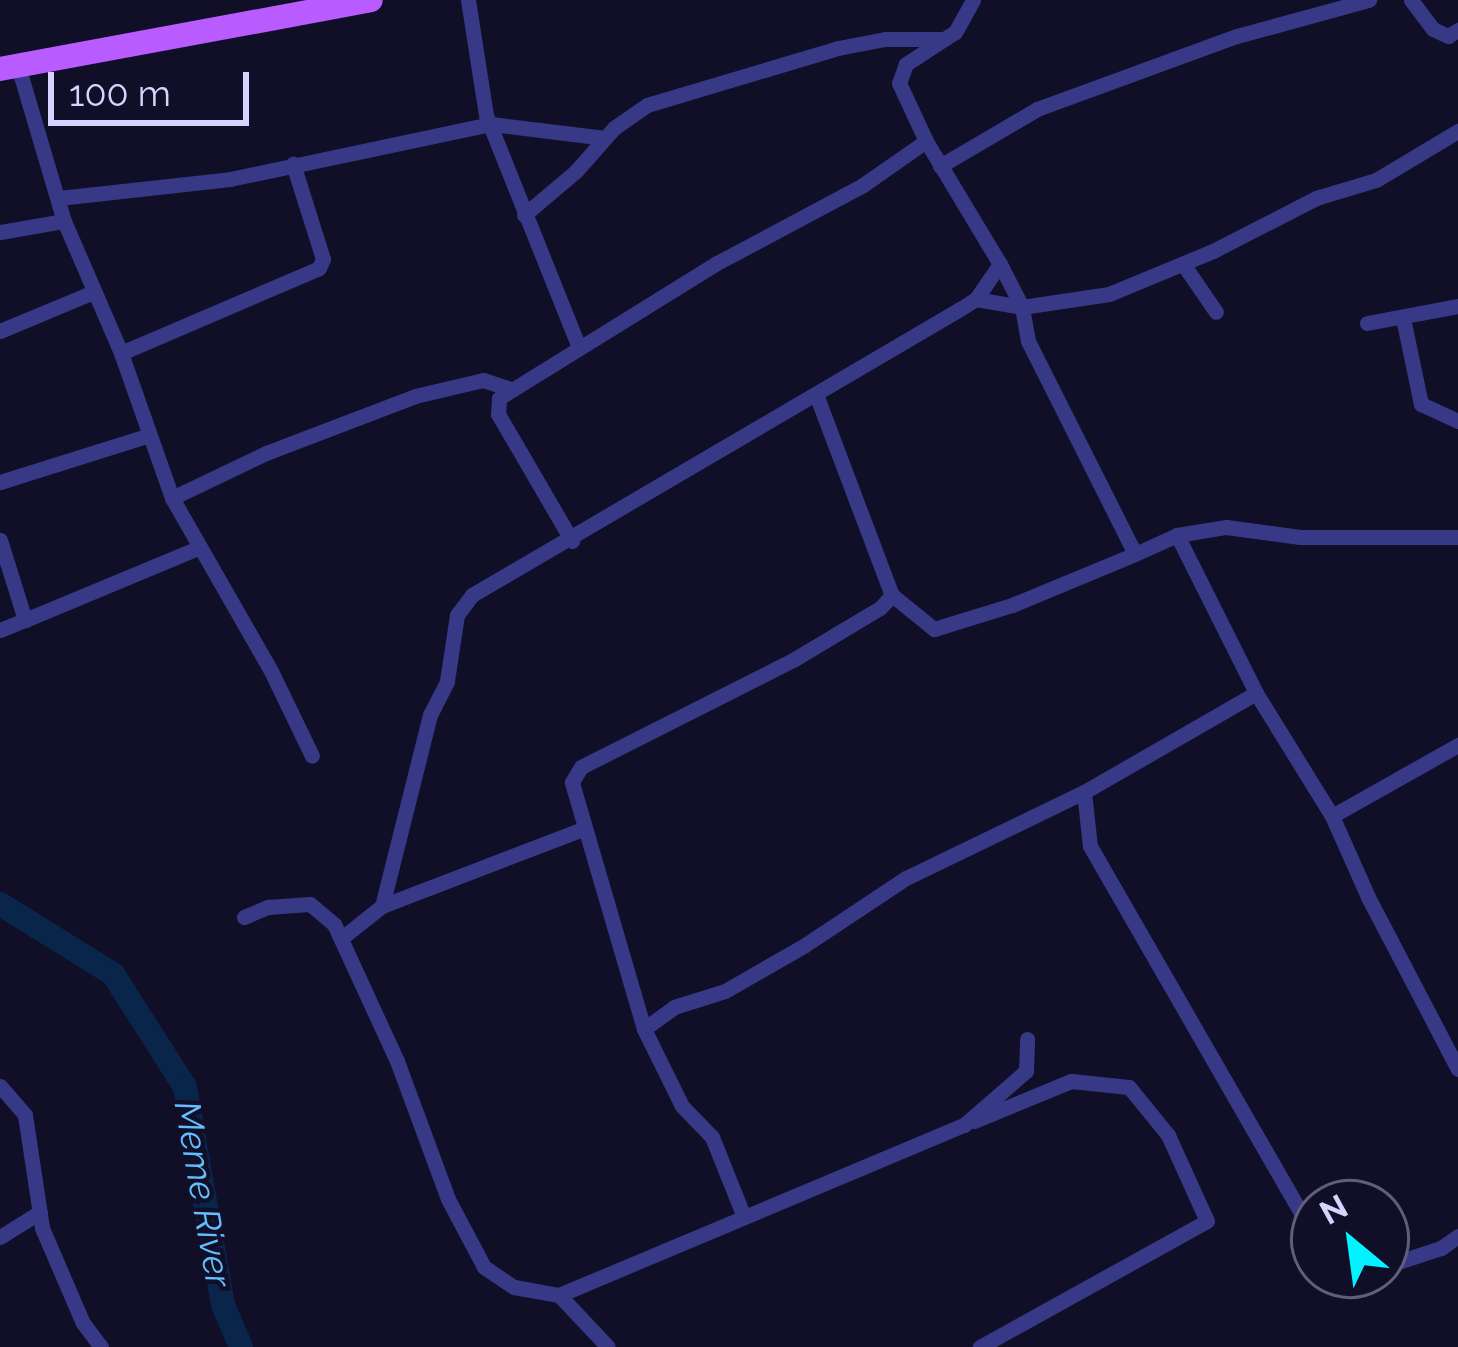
<!DOCTYPE html>
<style>
body{margin:0}
#map{position:relative;width:1458px;height:1347px;overflow:hidden;background:#110e27;font-family:Raleway,sans-serif}
div>[style]{position:absolute}
[style*='--x']{left:calc(var(--x)*1px);top:calc(var(--y)*1px);width:calc(var(--w)*1px);rotate:calc(var(--a)*1deg)}
.river>*{height:24px;margin:-12px;padding:0 12px;transform-origin:12px;border-radius:12px;background:#0a254a}
.minor>*{height:15px;margin:-7.5px;padding:0 7.5px;transform-origin:7.5px;border-radius:7.5px;background:#373987}
.primary>*{height:24px;margin:-12px;padding:0 12px;transform-origin:12px;border-radius:12px;background:#b85bff}
span{translate:-50% -50%;white-space:nowrap;text-align:center;line-height:1.15;-webkit-text-stroke:9px #110e27;paint-order:stroke}
.water-label{font-size:36px;color:#62bfff;font-style:italic}
.north{position:absolute;left:1290px;top:1179px;width:120px;height:120px;box-sizing:border-box;background:#110e27;border:3px solid #605d7d;border-radius:50%;rotate:331deg;font-size:33px;font-weight:700;line-height:48px;text-align:center;color:#d6d4ff}
.north::after{content:'';display:block;margin:auto;width:42px;height:54px;background:#00f3ff;clip-path:polygon(50% 0,100% 100%,50% 72%,0 100%)}
.scale{position:absolute;left:48px;top:72px;width:201px;height:54px;box-sizing:border-box;border:6px solid #d6d4ff;border-top:0;padding-left:15px;font-size:36px;line-height:42px;white-space:nowrap;color:#d6d4ff;-webkit-text-stroke:9px #110e27;paint-order:stroke}
</style>
<div id="map">
<div class="river">
<i style="--x:0;--y:904;--w:133;--a:31.8"></i>
<i style="--x:113;--y:974;--w:134;--a:57.5"></i>
<i style="--x:185;--y:1087;--w:221;--a:80.1"></i>
<i style="--x:223;--y:1305;--w:46;--a:66.8"></i>
</div>
<div class="minor">
<i style="--x:468;--y:0;--w:116;--a:81.1"></i>
<i style="--x:486;--y:115;--w:251;--a:68.2"></i>
<i style="--x:973;--y:0;--w:37;--a:119"></i>
<i style="--x:955;--y:32;--w:59;--a:146.9"></i>
<i style="--x:906;--y:64;--w:20;--a:110"></i>
<i style="--x:899;--y:83;--w:64;--a:65"></i>
<i style="--x:926;--y:141;--w:144;--a:59"></i>
<i style="--x:1000;--y:264;--w:48;--a:62.9"></i>
<i style="--x:1022;--y:307;--w:35;--a:80"></i>
<i style="--x:1028;--y:341;--w:238;--a:63.3"></i>
<i style="--x:1135;--y:554;--w:46;--a:-24.3"></i>
<i style="--x:1177;--y:535;--w:50;--a:-9.3"></i>
<i style="--x:1226;--y:527;--w:75;--a:7.7"></i>
<i style="--x:1300;--y:537;--w:158;--a:0"></i>
<i style="--x:1411;--y:0;--w:36;--a:53"></i>
<i style="--x:1433;--y:29;--w:17;--a:25"></i>
<i style="--x:1448;--y:36;--w:12;--a:-31"></i>
<i style="--x:18;--y:66;--w:162;--a:73.5"></i>
<i style="--x:64;--y:221;--w:144;--a:66.6"></i>
<i style="--x:121;--y:353;--w:154;--a:70.6"></i>
<i style="--x:172;--y:498;--w:199;--a:60.2"></i>
<i style="--x:271;--y:671;--w:94;--a:64.2"></i>
<i style="--x:940;--y:166;--w:113;--a:-30.4"></i>
<i style="--x:1037;--y:109;--w:213;--a:-20.1"></i>
<i style="--x:1237;--y:36;--w:137;--a:-15.3"></i>
<i style="--x:59;--y:198;--w:172;--a:-6.3"></i>
<i style="--x:230;--y:179;--w:267;--a:-11.9"></i>
<i style="--x:491;--y:124;--w:115;--a:7"></i>
<i style="--x:524;--y:215;--w:68;--a:-40.2"></i>
<i style="--x:576;--y:171;--w:57;--a:-48.5"></i>
<i style="--x:614;--y:128;--w:40;--a:-34.9"></i>
<i style="--x:647;--y:105;--w:199;--a:-16.6"></i>
<i style="--x:838;--y:48;--w:48;--a:-10.8"></i>
<i style="--x:885;--y:39;--w:58;--a:0"></i>
<i style="--x:0;--y:232;--w:65;--a:-9.8"></i>
<i style="--x:1183;--y:264;--w:58;--a:55.5"></i>
<i style="--x:976;--y:299;--w:47;--a:9.9"></i>
<i style="--x:1022;--y:307;--w:88;--a:-8.5"></i>
<i style="--x:1109;--y:294;--w:113;--a:-22.5"></i>
<i style="--x:1213;--y:251;--w:116;--a:-27.2"></i>
<i style="--x:1316;--y:198;--w:63;--a:-16.7"></i>
<i style="--x:1376;--y:180;--w:96;--a:-30.9"></i>
<i style="--x:1403;--y:318;--w:88;--a:78.2"></i>
<i style="--x:1421;--y:404;--w:41;--a:24.7"></i>
<i style="--x:1367;--y:323;--w:93;--a:-10.6"></i>
<i style="--x:0;--y:331;--w:99;--a:-22.7"></i>
<i style="--x:121;--y:353;--w:215;--a:-23.2"></i>
<i style="--x:319;--y:268;--w:10;--a:-66"></i>
<i style="--x:323;--y:259;--w:100;--a:-107.5"></i>
<i style="--x:817;--y:397;--w:212;--a:69.3"></i>
<i style="--x:892;--y:595;--w:54;--a:39"></i>
<i style="--x:934;--y:629;--w:82;--a:-17.1"></i>
<i style="--x:1012;--y:605;--w:133;--a:-22.5"></i>
<i style="--x:0;--y:482;--w:154;--a:-17.4"></i>
<i style="--x:172;--y:498;--w:104;--a:-25.6"></i>
<i style="--x:266;--y:453;--w:160;--a:-20.9"></i>
<i style="--x:415;--y:396;--w:70;--a:-13.2"></i>
<i style="--x:483;--y:380;--w:28;--a:18"></i>
<i style="--x:1177;--y:535;--w:177;--a:63.4"></i>
<i style="--x:1256;--y:693;--w:145;--a:58.3"></i>
<i style="--x:1332;--y:816;--w:89;--a:66"></i>
<i style="--x:1368;--y:897;--w:194;--a:62.4"></i>
<i style="--x:0;--y:540;--w:84;--a:72.6"></i>
<i style="--x:25;--y:620;--w:187;--a:-22.6"></i>
<i style="--x:572;--y:541;--w:147;--a:-120.2"></i>
<i style="--x:498;--y:414;--w:16;--a:-86"></i>
<i style="--x:499;--y:398;--w:256;--a:-31.8"></i>
<i style="--x:717;--y:263;--w:166;--a:-28.1"></i>
<i style="--x:863;--y:185;--w:77;--a:-34.9"></i>
<i style="--x:0;--y:630;--w:27;--a:-22"></i>
<i style="--x:1084;--y:792;--w:54;--a:83.7"></i>
<i style="--x:1090;--y:846;--w:450;--a:60.1"></i>
<i style="--x:1332;--y:816;--w:145;--a:-29.4"></i>
<i style="--x:382;--y:906;--w:197;--a:-75.9"></i>
<i style="--x:430;--y:715;--w:38;--a:-63"></i>
<i style="--x:447;--y:681;--w:67;--a:-81.4"></i>
<i style="--x:457;--y:615;--w:25;--a:-53"></i>
<i style="--x:472;--y:595;--w:566;--a:-30.37"></i>
<i style="--x:960;--y:309;--w:19;--a:-32"></i>
<i style="--x:976;--y:299;--w:42;--a:-55.6"></i>
<i style="--x:244;--y:917;--w:26;--a:-23"></i>
<i style="--x:268;--y:907;--w:42;--a:-4.1"></i>
<i style="--x:310;--y:904;--w:31;--a:40"></i>
<i style="--x:334;--y:924;--w:151;--a:65.3"></i>
<i style="--x:397;--y:1061;--w:147;--a:69.7"></i>
<i style="--x:448;--y:1199;--w:77;--a:62.1"></i>
<i style="--x:484;--y:1267;--w:36;--a:34"></i>
<i style="--x:514;--y:1287;--w:46;--a:10.1"></i>
<i style="--x:559;--y:1295;--w:439;--a:-22.8"></i>
<i style="--x:964;--y:1125;--w:82;--a:-41.1"></i>
<i style="--x:1026;--y:1071;--w:32;--a:-88"></i>
<i style="--x:343;--y:937;--w:50;--a:-38.5"></i>
<i style="--x:382;--y:906;--w:215;--a:-21"></i>
<i style="--x:644;--y:1029;--w:37;--a:-36"></i>
<i style="--x:674;--y:1007;--w:53;--a:-17.4"></i>
<i style="--x:725;--y:991;--w:92;--a:-29.9"></i>
<i style="--x:805;--y:945;--w:121;--a:-33.6"></i>
<i style="--x:906;--y:878;--w:198;--a:-25.8"></i>
<i style="--x:1084;--y:792;--w:198;--a:-29.9"></i>
<i style="--x:0;--y:1086;--w:38;--a:49"></i>
<i style="--x:25;--y:1115;--w:114;--a:81.4"></i>
<i style="--x:42;--y:1228;--w:103;--a:66.7"></i>
<i style="--x:83;--y:1323;--w:30;--a:53"></i>
<i style="--x:974;--y:1121;--w:105;--a:-22.4"></i>
<i style="--x:1071;--y:1081;--w:58;--a:5.9"></i>
<i style="--x:1129;--y:1087;--w:62;--a:50.9"></i>
<i style="--x:1168;--y:1135;--w:94;--a:65.6"></i>
<i style="--x:1207;--y:1221;--w:260;--a:151"></i>
<i style="--x:744;--y:1217;--w:86;--a:-111.8"></i>
<i style="--x:712;--y:1137;--w:43;--a:-134.1"></i>
<i style="--x:682;--y:1106;--w:86;--a:-116.3"></i>
<i style="--x:644;--y:1029;--w:257;--a:-106.3"></i>
<i style="--x:572;--y:782;--w:17;--a:-59"></i>
<i style="--x:581;--y:767;--w:237;--a:-26.8"></i>
<i style="--x:793;--y:660;--w:101;--a:-30.9"></i>
<i style="--x:880;--y:608;--w:18;--a:-47"></i>
<i style="--x:0;--y:1237;--w:47;--a:-32"></i>
<i style="--x:1386;--y:1266;--w:58;--a:-18.1"></i>
<i style="--x:1441;--y:1248;--w:21;--a:-35"></i>
<i style="--x:559;--y:1295;--w:71;--a:46.7"></i>
</div>
<div class="primary">
<i style="--x:0;--y:69;--w:377;--a:-10.5"></i>
</div>
<div class="water-label">
<span style="left:203px;top:1194px;rotate:80deg">Meme River</span>
</div>
<div class="north">N</div>
<div class="scale">100 m</div>
</div>
